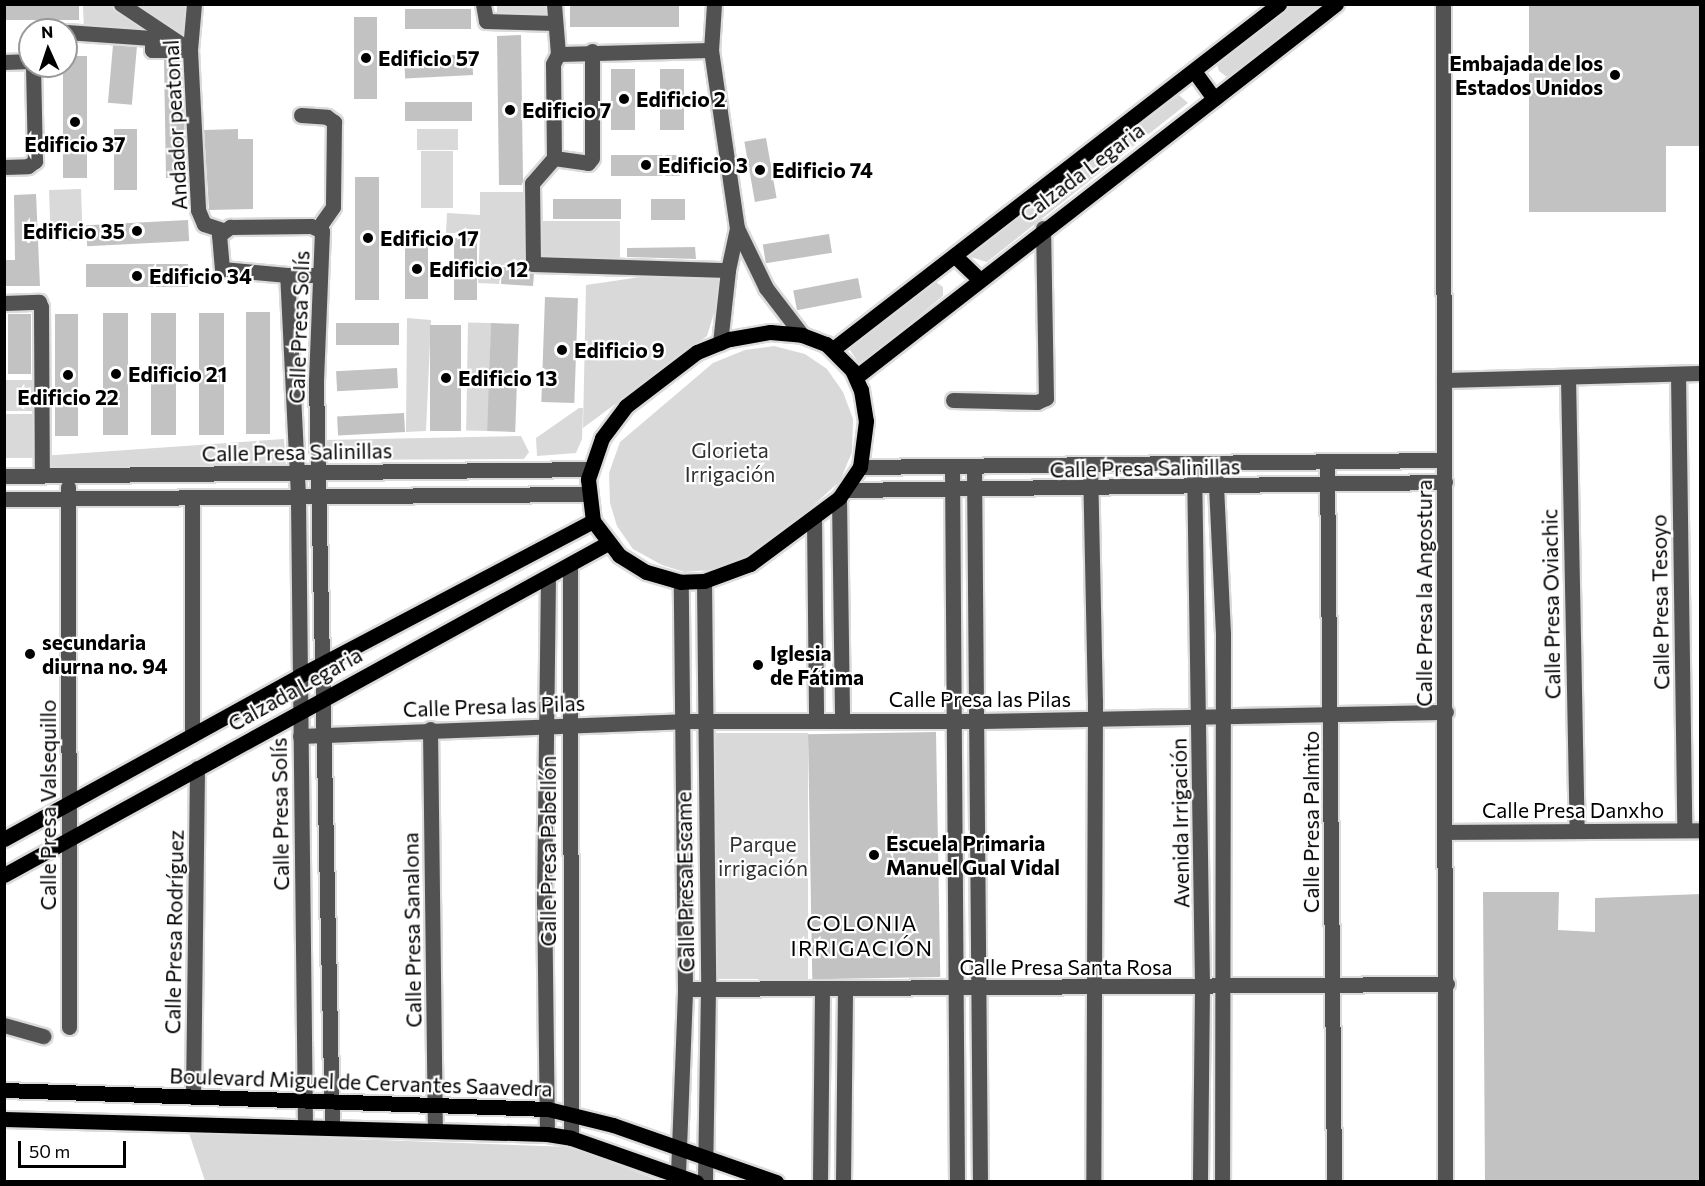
<!DOCTYPE html>
<meta charset="utf-8">
<style>
body{margin:0}
#map{position:relative;width:1705px;height:1186px;overflow:hidden;background:#fff;font-family:Commissioner,sans-serif}
div>[style]{position:absolute}
[style*='--x']{left:calc(var(--x)*1px);top:calc(var(--y)*1px);width:calc(var(--w)*1px);rotate:calc(var(--a)*1deg)}
.green>*{inset:0;background:#d9d9d9;transform-origin:0 0}
.building>*{inset:0;background:#c2c2c2;transform-origin:0 0}
.roads{filter:drop-shadow(2px 0 #dbdbdb) drop-shadow(-2px 0 #dbdbdb) drop-shadow(0 2px #dbdbdb) drop-shadow(0 -2px #dbdbdb)}
.minor>*{height:15px;margin:-7.5px;padding:0 7.5px;transform-origin:7.5px;border-radius:7.5px;background:#525252}
.major>*{height:15px;margin:-7.5px;padding:0 7.5px;transform-origin:7.5px;border-radius:7.5px;background:#000}
.dots>*{width:16px;height:16px;translate:-50% -50%;box-sizing:border-box;border:3px solid #fff;border-radius:50%}
span{translate:-50% -50%;white-space:nowrap;text-align:center;line-height:1.15;-webkit-text-stroke:4.5px #fff;paint-order:stroke}
.poi-label{font-size:21px;color:#000;font-weight:700}
.left{translate:0 -50%;text-align:left}
.right{translate:-100% -50%;text-align:right}
.street-label{font-size:21px;color:#000}
.park-label{font-size:21px;color:#303030}
.neighbourhood-label{font-size:22px;color:#000;letter-spacing:1.5px}
.frame{position:absolute;inset:0;border:6px solid #000;pointer-events:none}
.north{position:absolute;left:18px;top:18px;width:60px;height:60px;box-sizing:border-box;background:#fff;border:2px solid #999;border-radius:50%;rotate:357deg;font-size:16px;font-weight:700;line-height:24px;text-align:center;color:#000}
.north::after{content:'';display:block;margin:auto;width:21px;height:27px;background:#000;clip-path:polygon(50% 0,100% 100%,50% 72%,0 100%)}
.scale{position:absolute;left:18px;top:1141px;width:108px;height:27px;box-sizing:border-box;border:3px solid #000;border-top:0;padding-left:8px;font-size:18px;line-height:21px;white-space:nowrap;color:#000;-webkit-text-stroke:4px #fff;paint-order:stroke}
</style>
<div id="map">
<div class="green">
<i style="clip-path:polygon(83px 5px,191px 5px,190px 37px,84px 33px)"></i>
<i style="left:497px;top:5px;width:52px;height:15px"></i>
<i style="clip-path:polygon(1287px 5px,1330px 5px,1227px 77px,1219px 71px,1215px 58px)"></i>
<i style="clip-path:polygon(1179px 95px,1188px 103px,987px 262px,961px 254px)"></i>
<i style="left:458px;top:129px;width:21px;height:41px;rotate:90deg"></i>
<i style="left:421px;top:151px;width:32px;height:57px"></i>
<i style="left:81px;top:189px;width:51px;height:32px;rotate:88deg"></i>
<i style="clip-path:polygon(480px 192px,529px 192px,530px 265px,502px 265px,499px 284px,478px 283px,480px 233px,446px 233px,447px 213px,480px 215px)"></i>
<i style="left:534px;top:221px;width:86px;height:42px"></i>
<i style="clip-path:polygon(729px 264px,707px 336px,583px 428px,586px 285px)"></i>
<i style="clip-path:polygon(930px 278px,943px 287px,943px 296px,860px 365px,846px 344px)"></i>
<i style="clip-path:polygon(407px 318px,431px 320px,426px 431px,406px 432px)"></i>
<i style="left:491px;top:323px;width:108px;height:23px;rotate:91deg"></i>
<i style="clip-path:polygon(774px 346px,805px 354px,827px 369px,843px 392px,853px 419px,852px 452px,840px 481px,782px 534px,737px 563px,713px 570px,684px 572px,662px 565px,633px 549px,617px 526px,610px 503px,609px 473px,620px 442px,713px 363px,745px 350px)"></i>
<i style="left:5px;top:380px;width:33px;height:31px"></i>
<i style="clip-path:polygon(579px 408px,583px 408px,582px 439px,576px 453px,537px 456px,536px 438px)"></i>
<i style="left:5px;top:414px;width:33px;height:44px"></i>
<i style="clip-path:polygon(521px 436px,529px 452px,524px 459px,323px 460px,324px 440px)"></i>
<i style="left:284px;top:439px;width:27px;height:240px;rotate:86deg"></i>
<i style="left:714px;top:733px;width:94px;height:246px"></i>
<i style="clip-path:polygon(189px 1133px,570px 1147px,660px 1181px,205px 1181px)"></i>
</div>
<div class="building">
<i style="left:4px;top:4px;width:75px;height:16px"></i>
<i style="left:570px;top:4px;width:109px;height:23px"></i>
<i style="clip-path:polygon(1529px 4px,1701px 4px,1701px 146px,1666px 146px,1666px 212px,1529px 212px)"></i>
<i style="left:405px;top:9px;width:66px;height:20px"></i>
<i style="left:354px;top:17px;width:23px;height:82px"></i>
<i style="clip-path:polygon(521px 35px,523px 181px,522px 185px,499px 185px,497px 36px)"></i>
<i style="left:113px;top:45px;width:24px;height:58px;rotate:5deg"></i>
<i style="left:472px;top:54px;width:21px;height:68px;rotate:87deg"></i>
<i style="clip-path:polygon(66px 56px,87px 56px,87px 178px,63px 178px,63px 66px,66px 66px)"></i>
<i style="clip-path:polygon(164px 60px,181px 60px,187px 177px,166px 178px)"></i>
<i style="left:611px;top:69px;width:24px;height:61px"></i>
<i style="left:660px;top:69px;width:24px;height:61px"></i>
<i style="left:472px;top:102px;width:19px;height:67px;rotate:90deg"></i>
<i style="left:137px;top:129px;width:61px;height:23px;rotate:90deg"></i>
<i style="clip-path:polygon(238px 129px,238px 139px,253px 139px,253px 209px,209px 210px,204px 130px)"></i>
<i style="left:766px;top:138px;width:61px;height:22px;rotate:80deg"></i>
<i style="left:611px;top:155px;width:69px;height:21px"></i>
<i style="left:355px;top:177px;width:24px;height:123px"></i>
<i style="clip-path:polygon(36px 194px,40px 286px,5px 286px,5px 260px,15px 260px,14px 195px)"></i>
<i style="left:621px;top:199px;width:20px;height:68px;rotate:90deg"></i>
<i style="left:651px;top:199px;width:34px;height:21px"></i>
<i style="left:188px;top:220px;width:21px;height:102px;rotate:87deg"></i>
<i style="left:829px;top:234px;width:19px;height:67px;rotate:81deg"></i>
<i style="left:405px;top:238px;width:23px;height:61px"></i>
<i style="left:477px;top:238px;width:62px;height:23px;rotate:90deg"></i>
<i style="clip-path:polygon(695px 247px,696px 259px,627px 257px,627px 248px)"></i>
<i style="left:188px;top:264px;width:23px;height:102px;rotate:90deg"></i>
<i style="clip-path:polygon(502px 267px,524px 268px,534px 274px,533px 286px,501px 284px)"></i>
<i style="left:858px;top:278px;width:20px;height:66px;rotate:79deg"></i>
<i style="left:545px;top:297px;width:33px;height:105px;rotate:2deg"></i>
<i style="left:246px;top:312px;width:24px;height:122px"></i>
<i style="left:103px;top:313px;width:25px;height:122px"></i>
<i style="left:151px;top:313px;width:25px;height:122px"></i>
<i style="left:199px;top:313px;width:25px;height:122px"></i>
<i style="left:8px;top:314px;width:23px;height:60px"></i>
<i style="left:55px;top:314px;width:23px;height:122px"></i>
<i style="left:399px;top:323px;width:22px;height:63px;rotate:90deg"></i>
<i style="left:491px;top:323px;width:28px;height:108px;rotate:2deg"></i>
<i style="left:430px;top:325px;width:31px;height:106px"></i>
<i style="left:397px;top:368px;width:20px;height:61px;rotate:87deg"></i>
<i style="left:404px;top:413px;width:19px;height:67px;rotate:87deg"></i>
<i style="left:936px;top:732px;width:245px;height:128px;rotate:89deg"></i>
<i style="clip-path:polygon(1483px 892px,1559px 892px,1558px 930px,1595px 932px,1595px 898px,1701px 894px,1701px 1182px,1485px 1182px)"></i>
</div>
<div class="roads">
<div class="minor">
<i style="--x:194;--y:4;--w:46;--a:95"></i>
<i style="--x:190;--y:50;--w:160;--a:87.1"></i>
<i style="--x:198;--y:210;--w:15;--a:67"></i>
<i style="--x:204;--y:224;--w:19;--a:18"></i>
<i style="--x:483;--y:4;--w:17;--a:80"></i>
<i style="--x:486;--y:21;--w:69;--a:1.7"></i>
<i style="--x:554;--y:4;--w:50;--a:85.4"></i>
<i style="--x:714;--y:4;--w:46;--a:93.7"></i>
<i style="--x:711;--y:50;--w:180;--a:81.7"></i>
<i style="--x:737;--y:228;--w:67;--a:64.2"></i>
<i style="--x:766;--y:288;--w:59;--a:52.5"></i>
<i style="--x:1443;--y:4;--w:1178;--a:89.9"></i>
<i style="--x:66;--y:32;--w:86;--a:4"></i>
<i style="--x:152;--y:38;--w:12;--a:90"></i>
<i style="--x:152;--y:50;--w:38;--a:0"></i>
<i style="--x:190;--y:50;--w:83;--a:-146.3"></i>
<i style="--x:558;--y:54;--w:11;--a:117"></i>
<i style="--x:553;--y:64;--w:94;--a:89.4"></i>
<i style="--x:554;--y:158;--w:34;--a:8"></i>
<i style="--x:588;--y:163;--w:6;--a:-51"></i>
<i style="--x:592;--y:158;--w:107;--a:-90"></i>
<i style="--x:558;--y:54;--w:153;--a:-1.5"></i>
<i style="--x:4;--y:62;--w:26;--a:-2"></i>
<i style="--x:301;--y:115;--w:26;--a:4"></i>
<i style="--x:327;--y:117;--w:9;--a:36"></i>
<i style="--x:334;--y:122;--w:85;--a:90.7"></i>
<i style="--x:333;--y:207;--w:24;--a:125"></i>
<i style="--x:554;--y:158;--w:33;--a:131"></i>
<i style="--x:532;--y:183;--w:81;--a:89.3"></i>
<i style="--x:533;--y:264;--w:195;--a:1.8"></i>
<i style="--x:4;--y:167;--w:24;--a:-2"></i>
<i style="--x:28;--y:166;--w:9;--a:-36"></i>
<i style="--x:35;--y:161;--w:95;--a:-91.2"></i>
<i style="--x:287;--y:275;--w:33;--a:0"></i>
<i style="--x:4;--y:303;--w:35;--a:-2"></i>
<i style="--x:39;--y:302;--w:5;--a:68"></i>
<i style="--x:41;--y:307;--w:168;--a:89.7"></i>
<i style="--x:720;--y:343;--w:73;--a:-83.7"></i>
<i style="--x:728;--y:270;--w:43;--a:-77.9"></i>
<i style="--x:1678;--y:374;--w:456;--a:89.2"></i>
<i style="--x:1568;--y:377;--w:454;--a:88.9"></i>
<i style="--x:1444;--y:380;--w:256;--a:-1.6"></i>
<i style="--x:953;--y:400;--w:84;--a:1.4"></i>
<i style="--x:1037;--y:402;--w:10;--a:-24"></i>
<i style="--x:1046;--y:398;--w:170;--a:-91"></i>
<i style="--x:1327;--y:462;--w:720;--a:89.44"></i>
<i style="--x:1194;--y:464;--w:523;--a:89.12"></i>
<i style="--x:1202;--y:987;--w:195;--a:90.6"></i>
<i style="--x:1215;--y:464;--w:170;--a:87.3"></i>
<i style="--x:1223;--y:634;--w:548;--a:90.1"></i>
<i style="--x:1090;--y:465;--w:236;--a:88.8"></i>
<i style="--x:1095;--y:701;--w:481;--a:90.2"></i>
<i style="--x:860;--y:467;--w:584;--a:-0.69"></i>
<i style="--x:952;--y:467;--w:715;--a:89.6"></i>
<i style="--x:974;--y:467;--w:715;--a:89.52"></i>
<i style="--x:4;--y:476;--w:586;--a:-0.68"></i>
<i style="--x:68;--y:487;--w:540;--a:89.89"></i>
<i style="--x:845;--y:490;--w:600;--a:-0.76"></i>
<i style="--x:839;--y:498;--w:222;--a:89.2"></i>
<i style="--x:4;--y:499;--w:584;--a:-0.49"></i>
<i style="--x:814;--y:518;--w:201;--a:89.4"></i>
<i style="--x:570;--y:565;--w:573;--a:89.9"></i>
<i style="--x:704;--y:581;--w:408;--a:89.4"></i>
<i style="--x:708;--y:989;--w:193;--a:90.9"></i>
<i style="--x:430;--y:729;--w:400;--a:89.3"></i>
<i style="--x:192;--y:735;--w:237;--a:-90"></i>
<i style="--x:300;--y:736;--w:383;--a:-2.2"></i>
<i style="--x:683;--y:721;--w:294;--a:0"></i>
<i style="--x:977;--y:721;--w:469;--a:-1.1"></i>
<i style="--x:1445;--y:832;--w:255;--a:-0.4"></i>
<i style="--x:685;--y:989;--w:762;--a:-0.38"></i>
<i style="--x:4;--y:1025;--w:41;--a:15.8"></i>
<i style="--x:193;--y:1097;--w:329;--a:-89.3"></i>
<i style="--x:305;--y:1126;--w:630;--a:-90.64"></i>
<i style="--x:298;--y:496;--w:221;--a:-92.8"></i>
<i style="--x:287;--y:275;--w:65;--a:-174.7"></i>
<i style="--x:222;--y:269;--w:34;--a:-95"></i>
<i style="--x:219;--y:235;--w:14;--a:-36"></i>
<i style="--x:230;--y:227;--w:81;--a:-0.7"></i>
<i style="--x:311;--y:226;--w:12;--a:24"></i>
<i style="--x:322;--y:231;--w:150;--a:92.3"></i>
<i style="--x:316;--y:381;--w:745;--a:88.77"></i>
<i style="--x:547;--y:1134;--w:231;--a:-90.7"></i>
<i style="--x:544;--y:903;--w:326;--a:-89.3"></i>
<i style="--x:678;--y:1174;--w:185;--a:-87.8"></i>
<i style="--x:685;--y:989;--w:407;--a:-90.6"></i>
<i style="--x:820;--y:1182;--w:192;--a:-89.4"></i>
<i style="--x:843;--y:1182;--w:192;--a:-89.4"></i>
</div>
<div class="major">
<i style="--x:1194;--y:71;--w:34;--a:54"></i>
<i style="--x:955;--y:256;--w:32;--a:44"></i>
<i style="--x:770;--y:332;--w:32;--a:5"></i>
<i style="--x:802;--y:335;--w:26;--a:21"></i>
<i style="--x:826;--y:344;--w:37;--a:45"></i>
<i style="--x:852;--y:370;--w:22;--a:66"></i>
<i style="--x:861;--y:390;--w:31;--a:81"></i>
<i style="--x:866;--y:421;--w:46;--a:97.4"></i>
<i style="--x:860;--y:467;--w:37;--a:124"></i>
<i style="--x:839;--y:498;--w:111;--a:143.4"></i>
<i style="--x:750;--y:564;--w:49;--a:159.7"></i>
<i style="--x:704;--y:581;--w:23;--a:178"></i>
<i style="--x:681;--y:582;--w:36;--a:-164"></i>
<i style="--x:646;--y:572;--w:32;--a:-148"></i>
<i style="--x:619;--y:555;--w:43;--a:-127.4"></i>
<i style="--x:593;--y:521;--w:42;--a:-96.8"></i>
<i style="--x:588;--y:479;--w:43;--a:-71.1"></i>
<i style="--x:602;--y:438;--w:40;--a:-53"></i>
<i style="--x:626;--y:406;--w:89;--a:-37.3"></i>
<i style="--x:697;--y:352;--w:35;--a:-22"></i>
<i style="--x:730;--y:339;--w:41;--a:-9.9"></i>
<i style="--x:833;--y:349;--w:564;--a:-37.72"></i>
<i style="--x:856;--y:377;--w:608;--a:-37.85"></i>
<i style="--x:4;--y:839;--w:337;--a:-28.9"></i>
<i style="--x:299;--y:676;--w:332;--a:-27.8"></i>
<i style="--x:4;--y:875;--w:689;--a:-28.8"></i>
<i style="--x:4;--y:1090;--w:544;--a:2"></i>
<i style="--x:548;--y:1109;--w:67;--a:13.8"></i>
<i style="--x:613;--y:1125;--w:173;--a:19.3"></i>
<i style="--x:4;--y:1119;--w:543;--a:1.58"></i>
<i style="--x:547;--y:1134;--w:24;--a:9"></i>
<i style="--x:571;--y:1138;--w:133;--a:19.4"></i>
</div>
</div>
<div class="dots">
<i style="left:366px;top:58px;background:#000"></i>
<i style="left:1615px;top:75px;background:#000"></i>
<i style="left:624px;top:99px;background:#000"></i>
<i style="left:510px;top:110px;background:#000"></i>
<i style="left:75px;top:122px;background:#000"></i>
<i style="left:646px;top:165px;background:#000"></i>
<i style="left:760px;top:170px;background:#000"></i>
<i style="left:137px;top:231px;background:#000"></i>
<i style="left:368px;top:238px;background:#000"></i>
<i style="left:417px;top:269px;background:#000"></i>
<i style="left:137px;top:276px;background:#000"></i>
<i style="left:562px;top:350px;background:#000"></i>
<i style="left:116px;top:374px;background:#000"></i>
<i style="left:68px;top:375px;background:#000"></i>
<i style="left:446px;top:378px;background:#000"></i>
<i style="left:30px;top:654px;background:#000"></i>
<i style="left:758px;top:665px;background:#000"></i>
<i style="left:874px;top:855px;background:#000"></i>
</div>
<div class="poi-label">
<span class="left" style="left:378px;top:58px">Edificio 57</span>
<span class="right" style="left:1603px;top:75px">Embajada de los<br>Estados Unidos</span>
<span class="left" style="left:636px;top:99px">Edificio 2</span>
<span class="left" style="left:522px;top:110px">Edificio 7</span>
<span style="left:75px;top:144px">Edificio 37</span>
<span class="left" style="left:658px;top:165px">Edificio 3</span>
<span class="left" style="left:772px;top:170px">Edificio 74</span>
<span class="right" style="left:125px;top:231px">Edificio 35</span>
<span class="left" style="left:380px;top:238px">Edificio 17</span>
<span class="left" style="left:429px;top:269px">Edificio 12</span>
<span class="left" style="left:149px;top:276px">Edificio 34</span>
<span class="left" style="left:574px;top:350px">Edificio 9</span>
<span class="left" style="left:128px;top:374px">Edificio 21</span>
<span class="left" style="left:458px;top:378px">Edificio 13</span>
<span style="left:68px;top:397px">Edificio 22</span>
<span class="left" style="left:42px;top:654px">secundaria<br>diurna no. 94</span>
<span class="left" style="left:770px;top:665px">Iglesia<br>de Fátima</span>
<span class="left" style="left:886px;top:855px">Escuela Primaria<br>Manuel Gual Vidal</span>
</div>
<div class="street-label">
<span style="left:175px;top:125px;rotate:-93deg">Andador peatonal</span>
<span style="left:1082px;top:172px;rotate:-37deg">Calzada Legaria</span>
<span style="left:299px;top:327px;rotate:-88deg">Calle Presa Solís</span>
<span style="left:297px;top:452px;rotate:-1deg">Calle Presa Salinillas</span>
<span style="left:1145px;top:468px;rotate:-1deg">Calle Presa Salinillas</span>
<span style="left:1424px;top:593px;rotate:-90deg">Calle Presa la Angostura</span>
<span style="left:1660px;top:602px;rotate:-91deg">Calle Presa Tesoyo</span>
<span style="left:1551px;top:604px;rotate:-91deg">Calle Presa Oviachic</span>
<span style="left:295px;top:689px;rotate:-29deg">Calzada Legaria</span>
<span style="left:980px;top:699px">Calle Presa las Pilas</span>
<span style="left:494px;top:706px;rotate:-2deg">Calle Presa las Pilas</span>
<span style="left:48px;top:805px;rotate:-90deg">Calle Presa Valsequillo</span>
<span style="left:1573px;top:810px">Calle Presa Danxho</span>
<span style="left:280px;top:814px;rotate:-91deg">Calle Presa Solís</span>
<span style="left:1311px;top:822px;rotate:-90deg">Calle Presa Palmito</span>
<span style="left:1180px;top:823px;rotate:-91deg">Avenida Irrigación</span>
<span style="left:548px;top:851px;rotate:-90deg">Calle Presa Pabellón</span>
<span style="left:685px;top:882px;rotate:-91deg">Calle Presa Escame</span>
<span style="left:412px;top:930px;rotate:-91deg">Calle Presa Sanalona</span>
<span style="left:174px;top:932px;rotate:-89deg">Calle Presa Rodríguez</span>
<span style="left:1066px;top:967px">Calle Presa Santa Rosa</span>
<span style="left:361px;top:1082px;rotate:2deg">Boulevard Miguel de Cervantes Saavedra</span>
</div>
<div class="park-label">
<span style="left:730px;top:462px">Glorieta<br>Irrigación</span>
<span style="left:763px;top:856px">Parque<br>irrigación</span>
</div>
<div class="neighbourhood-label">
<span style="left:862px;top:935px">COLONIA<br>IRRIGACIÓN</span>
</div>
<div class="frame"></div>
<div class="north">N</div>
<div class="scale">50 m</div>
</div>
